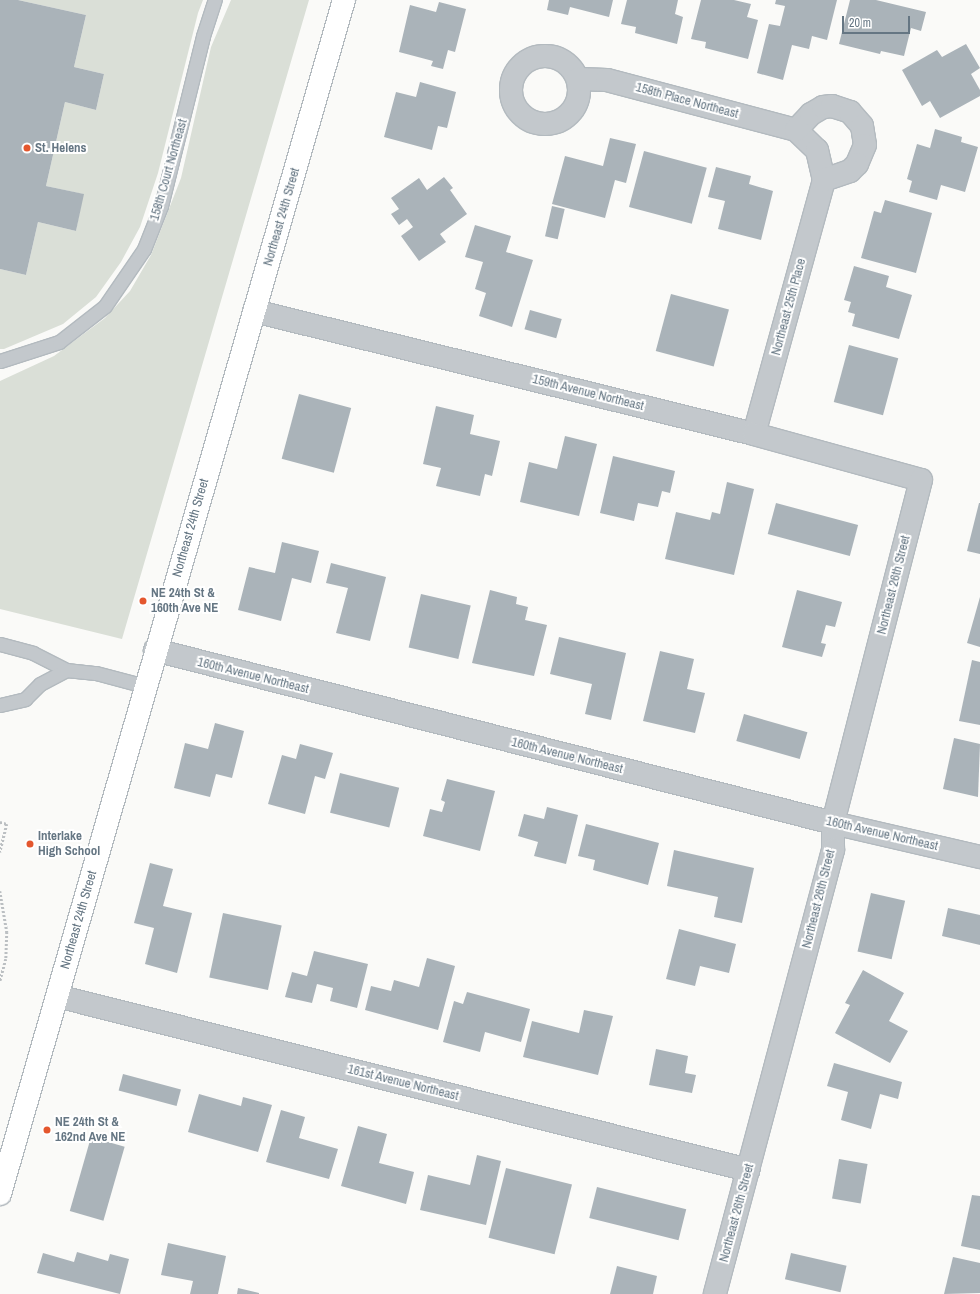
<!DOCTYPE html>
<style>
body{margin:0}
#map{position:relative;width:980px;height:1294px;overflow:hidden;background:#fafaf8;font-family:"Archivo Narrow",sans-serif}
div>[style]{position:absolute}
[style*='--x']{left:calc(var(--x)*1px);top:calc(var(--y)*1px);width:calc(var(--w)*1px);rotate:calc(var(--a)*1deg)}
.green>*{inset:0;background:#dadfd7}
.building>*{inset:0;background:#aab3b9;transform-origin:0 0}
.path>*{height:2.5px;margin-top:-1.25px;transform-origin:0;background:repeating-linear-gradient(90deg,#bbbfc2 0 2px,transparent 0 4px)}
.roads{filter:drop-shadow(1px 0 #b3babf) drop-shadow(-1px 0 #b3babf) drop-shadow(0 1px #b3babf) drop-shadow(0 -1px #b3babf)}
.lane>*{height:13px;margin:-6.5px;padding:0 6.5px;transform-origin:6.5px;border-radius:6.5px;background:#c3c8cc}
.street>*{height:22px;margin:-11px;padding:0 11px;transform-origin:11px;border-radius:11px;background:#c3c8cc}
.street>.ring{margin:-11px;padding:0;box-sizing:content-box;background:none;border:22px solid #c3c8cc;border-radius:50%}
.secondary>*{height:22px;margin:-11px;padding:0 11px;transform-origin:11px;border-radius:11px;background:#fff}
.dots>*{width:11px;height:11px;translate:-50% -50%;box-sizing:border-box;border:2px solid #fff;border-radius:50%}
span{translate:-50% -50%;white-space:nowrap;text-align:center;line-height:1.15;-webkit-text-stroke:4px #fff;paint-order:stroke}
.street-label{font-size:13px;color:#657683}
.poi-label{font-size:13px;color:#657683;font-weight:700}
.left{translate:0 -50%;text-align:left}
.scale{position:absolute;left:842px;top:16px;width:68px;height:18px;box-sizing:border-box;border:2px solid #657683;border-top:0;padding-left:5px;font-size:12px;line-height:14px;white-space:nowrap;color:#657683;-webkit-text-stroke:3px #fff;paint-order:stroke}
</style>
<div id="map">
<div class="green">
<i style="clip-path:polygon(18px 0,203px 0,198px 13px,158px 173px,140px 227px,121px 262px,96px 297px,63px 324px,4px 349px,0 349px,0 269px,26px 275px,38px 222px,76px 231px,83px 194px,46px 186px,65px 102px,96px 110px,104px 74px,74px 67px,86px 15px)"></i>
<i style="clip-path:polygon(231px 0,309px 0,122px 639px,0 609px,0 381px,54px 356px,105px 318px,130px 291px,151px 255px,181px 178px,211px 47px)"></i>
</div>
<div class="building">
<i style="clip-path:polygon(0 0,18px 0,86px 15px,74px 67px,104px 74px,96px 110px,65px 102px,46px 186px,84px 194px,76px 231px,38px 222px,26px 275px,0 269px)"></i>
<i style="clip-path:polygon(549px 0,613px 0,609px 17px,570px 7px,568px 15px,547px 10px)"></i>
<i style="clip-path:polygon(627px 0,678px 0,675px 14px,683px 17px,677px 44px,635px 33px,636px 27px,621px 24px)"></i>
<i style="clip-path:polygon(701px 0,734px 0,751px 4px,747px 17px,758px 20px,748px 59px,705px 48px,706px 42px,691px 39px)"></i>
<i style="clip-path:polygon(776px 0,837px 0,827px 40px,812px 36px,809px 49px,792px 45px,783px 80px,757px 73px,769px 24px,780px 26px,785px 6px,775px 4px)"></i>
<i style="clip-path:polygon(850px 0,876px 0,926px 12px,921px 31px,911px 28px,904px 56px,881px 51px,880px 54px,839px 44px)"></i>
<i style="clip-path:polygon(439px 2px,466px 9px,455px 52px,448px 50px,443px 69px,431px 66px,433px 61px,399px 52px,410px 5px,436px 12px)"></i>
<i style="clip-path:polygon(966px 44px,980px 68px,971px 74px,980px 90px,980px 96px,940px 118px,930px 101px,922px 106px,902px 70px,937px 50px,942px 57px)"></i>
<i style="clip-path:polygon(420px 82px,456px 92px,447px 128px,438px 126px,432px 150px,384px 137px,396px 92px,416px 97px)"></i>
<i style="clip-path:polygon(935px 129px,962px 137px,961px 142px,978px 147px,965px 192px,941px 185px,937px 200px,909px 192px,912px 181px,907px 179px,917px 144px,930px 148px)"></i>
<i style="clip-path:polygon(610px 138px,636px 144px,626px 183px,615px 180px,605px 218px,552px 204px,565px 156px,603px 166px)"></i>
<i style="left:644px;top:151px;width:65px;height:58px;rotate:15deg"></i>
<i style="clip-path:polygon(716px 167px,751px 176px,749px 184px,773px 191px,761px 240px,718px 229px,725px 201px,708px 197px)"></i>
<i style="clip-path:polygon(444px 177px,453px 188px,450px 190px,467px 214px,440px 234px,446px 242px,419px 261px,401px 236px,413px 227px,407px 219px,399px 225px,391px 214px,399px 209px,391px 198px,419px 178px,427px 190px)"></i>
<i style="clip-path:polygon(885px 200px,932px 213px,916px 273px,861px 258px,874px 211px,881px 213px)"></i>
<i style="left:552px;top:206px;width:13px;height:31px;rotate:13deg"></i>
<i style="clip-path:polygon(475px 225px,511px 236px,506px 252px,533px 260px,512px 327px,479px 316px,486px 293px,475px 289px,483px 262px,465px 257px)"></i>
<i style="clip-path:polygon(854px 266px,889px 276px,886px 287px,912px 295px,899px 339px,852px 326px,855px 314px,848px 312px,851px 302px,844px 300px)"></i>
<i style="left:671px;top:294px;width:60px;height:59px;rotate:15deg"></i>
<i style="left:530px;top:310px;width:33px;height:20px;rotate:16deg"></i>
<i style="left:849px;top:345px;width:51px;height:59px;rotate:15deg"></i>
<i style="left:299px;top:394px;width:54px;height:67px;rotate:15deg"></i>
<i style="clip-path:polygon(436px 406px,474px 415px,470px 434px,500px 441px,492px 476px,485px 474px,480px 496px,436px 486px,441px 468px,423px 464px)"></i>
<i style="clip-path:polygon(565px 436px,597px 444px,579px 516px,520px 502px,529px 462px,557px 469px)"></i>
<i style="clip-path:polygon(613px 456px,675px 471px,670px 493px,662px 491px,658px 507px,638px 503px,634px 521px,600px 513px)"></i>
<i style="clip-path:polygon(727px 482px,754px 489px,734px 575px,665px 559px,676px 512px,710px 520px,712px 512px,720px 514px)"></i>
<i style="left:776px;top:503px;width:85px;height:32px;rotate:15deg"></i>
<i style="clip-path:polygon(979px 503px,980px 503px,980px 554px,967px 551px)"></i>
<i style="clip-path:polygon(282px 542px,319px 551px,311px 583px,292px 578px,281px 621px,238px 610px,249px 567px,275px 573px)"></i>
<i style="clip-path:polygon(331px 563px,386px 577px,370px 641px,336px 633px,348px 588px,326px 583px)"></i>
<i style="clip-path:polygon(490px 590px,517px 597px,516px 604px,528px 607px,525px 620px,547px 625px,534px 676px,472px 663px)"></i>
<i style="clip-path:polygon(797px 590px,842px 602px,835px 627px,826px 625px,821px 643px,826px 644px,822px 657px,782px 647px)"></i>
<i style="left:421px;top:594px;width:51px;height:55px;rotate:13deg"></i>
<i style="clip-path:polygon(980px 597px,980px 647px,967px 643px)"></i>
<i style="clip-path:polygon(559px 637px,626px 653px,611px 720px,585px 714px,592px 684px,550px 674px)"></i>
<i style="clip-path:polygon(660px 651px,694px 659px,687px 689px,705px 693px,695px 733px,643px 721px)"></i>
<i style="clip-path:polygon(972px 660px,980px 662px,980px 725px,959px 721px)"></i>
<i style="left:744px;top:714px;width:66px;height:28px;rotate:16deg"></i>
<i style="clip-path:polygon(215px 723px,244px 731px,232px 778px,216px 774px,210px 797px,174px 788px,185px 743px,208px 749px)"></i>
<i style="clip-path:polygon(954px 738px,980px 744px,978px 797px,943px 789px)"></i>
<i style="clip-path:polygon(300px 744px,333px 753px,325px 779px,315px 776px,305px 814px,268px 804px,282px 755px,296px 759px)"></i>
<i style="left:340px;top:773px;width:61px;height:41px;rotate:14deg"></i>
<i style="clip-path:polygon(447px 779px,495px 791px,480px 851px,423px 836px,430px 809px,442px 812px,445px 802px,441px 800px)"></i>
<i style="clip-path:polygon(547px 807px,578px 815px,566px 864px,534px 856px,538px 842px,518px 836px,524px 814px,544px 819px)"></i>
<i style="clip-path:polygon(586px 824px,659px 843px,648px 885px,593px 870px,595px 860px,578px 856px)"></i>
<i style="clip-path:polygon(674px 850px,754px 868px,742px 923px,714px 917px,718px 897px,667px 886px)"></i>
<i style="clip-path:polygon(150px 863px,173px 869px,163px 906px,192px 913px,177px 973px,145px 964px,154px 928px,134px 923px)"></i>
<i style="left:871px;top:893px;width:35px;height:60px;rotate:13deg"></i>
<i style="clip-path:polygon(948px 908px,980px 915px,980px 945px,942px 936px)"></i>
<i style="left:223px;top:913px;width:60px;height:66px;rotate:12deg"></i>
<i style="clip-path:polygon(679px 929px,736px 944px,729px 973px,700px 966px,695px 986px,666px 979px)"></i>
<i style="clip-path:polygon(314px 951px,368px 964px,357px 1008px,330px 1001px,333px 988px,317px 984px,312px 1003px,285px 997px,292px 972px,307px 976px)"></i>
<i style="clip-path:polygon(427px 958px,455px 966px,438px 1030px,365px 1010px,371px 986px,391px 991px,394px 980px,419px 987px)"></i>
<i style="clip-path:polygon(863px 970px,904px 993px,889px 1021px,908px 1031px,890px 1063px,835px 1033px,850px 1005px,845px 1003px)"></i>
<i style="clip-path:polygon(467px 992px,530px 1009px,521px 1042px,485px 1032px,480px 1052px,443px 1042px,454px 1001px,463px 1004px)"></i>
<i style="clip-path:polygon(584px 1010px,613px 1016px,598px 1075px,523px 1057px,532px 1021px,579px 1033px)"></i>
<i style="clip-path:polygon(656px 1049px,688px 1056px,685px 1073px,696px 1075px,692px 1093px,649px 1085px)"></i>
<i style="clip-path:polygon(834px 1063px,902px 1082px,898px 1099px,880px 1094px,871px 1129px,841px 1120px,848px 1092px,827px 1086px)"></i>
<i style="left:123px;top:1074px;width:60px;height:17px;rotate:15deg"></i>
<i style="clip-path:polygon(199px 1094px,241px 1106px,243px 1097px,272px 1105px,258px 1152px,188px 1132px)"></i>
<i style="clip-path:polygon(281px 1110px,305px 1117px,299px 1138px,338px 1149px,329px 1179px,266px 1162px)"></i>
<i style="clip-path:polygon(358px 1126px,387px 1134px,379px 1163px,414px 1172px,406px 1204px,341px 1186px)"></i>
<i style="left:91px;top:1137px;width:35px;height:77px;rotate:16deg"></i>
<i style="clip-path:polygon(477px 1155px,501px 1161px,486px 1225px,420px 1210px,428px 1175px,470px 1185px)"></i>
<i style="left:839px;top:1159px;width:29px;height:40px;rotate:10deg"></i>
<i style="left:506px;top:1168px;width:68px;height:72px;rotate:14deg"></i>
<i style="left:597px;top:1187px;width:92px;height:32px;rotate:14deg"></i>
<i style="clip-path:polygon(972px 1195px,980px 1196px,980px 1250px,961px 1246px)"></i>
<i style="clip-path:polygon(168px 1243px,226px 1256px,218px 1294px,190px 1294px,193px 1281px,161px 1275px)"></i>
<i style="clip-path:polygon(77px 1252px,108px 1261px,110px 1254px,129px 1259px,120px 1294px,37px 1273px,43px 1253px,74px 1262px)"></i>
<i style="left:791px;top:1253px;width:57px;height:27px;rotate:13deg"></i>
<i style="clip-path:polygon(953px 1257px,980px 1263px,980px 1293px,944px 1294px)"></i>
<i style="clip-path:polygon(617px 1266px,657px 1276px,653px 1294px,610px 1294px)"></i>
<i style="clip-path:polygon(238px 1288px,259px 1293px,259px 1294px,237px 1294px)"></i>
</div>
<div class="path">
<i style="--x:0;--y:822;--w:7;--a:16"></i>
<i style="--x:7;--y:824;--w:29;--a:104"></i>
<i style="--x:0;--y:891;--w:42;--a:80.3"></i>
<i style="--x:7;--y:932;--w:27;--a:92"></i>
<i style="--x:6;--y:959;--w:23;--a:105"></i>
</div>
<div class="roads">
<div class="lane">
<i style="--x:0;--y:361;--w:62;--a:-17.9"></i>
<i style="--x:59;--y:342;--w:58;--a:-38"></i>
<i style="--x:105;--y:306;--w:69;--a:-55.6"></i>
<i style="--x:144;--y:249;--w:46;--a:-68.4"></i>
<i style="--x:161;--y:206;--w:175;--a:-76.1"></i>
<i style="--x:203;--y:36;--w:38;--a:-72"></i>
<i style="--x:0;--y:644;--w:34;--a:15"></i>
<i style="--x:33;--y:653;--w:37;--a:27"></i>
<i style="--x:0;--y:705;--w:26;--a:-13"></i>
<i style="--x:25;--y:699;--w:21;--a:-45"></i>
<i style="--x:40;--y:684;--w:30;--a:-28"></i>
<i style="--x:66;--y:670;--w:30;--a:6"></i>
<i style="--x:96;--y:673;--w:51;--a:14.9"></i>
</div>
<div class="street">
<i class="ring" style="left:511px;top:56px;width:46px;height:46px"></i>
<i style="--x:578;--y:79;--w:29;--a:2"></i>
<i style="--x:607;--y:80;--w:196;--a:14.8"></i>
<i style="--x:796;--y:130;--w:29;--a:44"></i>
<i style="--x:817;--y:150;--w:31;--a:77"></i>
<i style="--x:824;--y:180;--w:263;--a:105.4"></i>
<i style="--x:796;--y:130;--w:22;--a:-47"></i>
<i style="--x:811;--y:114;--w:14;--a:-30"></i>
<i style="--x:823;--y:107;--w:9;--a:-6"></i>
<i style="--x:832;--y:106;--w:19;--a:18"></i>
<i style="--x:850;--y:112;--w:18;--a:49"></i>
<i style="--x:862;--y:126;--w:19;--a:81"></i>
<i style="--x:865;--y:145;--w:21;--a:113"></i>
<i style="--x:857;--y:164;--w:10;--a:135"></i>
<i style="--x:850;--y:171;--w:28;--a:161"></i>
<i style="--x:254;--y:311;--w:515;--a:13.82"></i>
<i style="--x:754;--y:434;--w:173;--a:15.4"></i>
<i style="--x:921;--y:480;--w:354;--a:104.4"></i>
<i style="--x:833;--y:823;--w:27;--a:90"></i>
<i style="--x:833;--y:850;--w:459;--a:104.9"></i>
<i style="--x:155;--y:650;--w:700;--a:14.31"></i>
<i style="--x:833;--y:823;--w:151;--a:13"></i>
<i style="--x:57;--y:996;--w:713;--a:14.13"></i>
</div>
<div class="secondary">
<i style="--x:0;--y:1194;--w:1243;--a:-73.93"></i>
</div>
</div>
<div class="dots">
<i style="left:27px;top:148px;background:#e4572e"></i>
<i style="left:143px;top:601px;background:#e4572e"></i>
<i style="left:30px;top:844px;background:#e4572e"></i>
<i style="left:47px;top:1130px;background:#e4572e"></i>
</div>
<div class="street-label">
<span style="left:687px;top:101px;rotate:15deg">158th Place Northeast</span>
<span style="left:169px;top:170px;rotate:-74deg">158th Court Northeast</span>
<span style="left:282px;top:217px;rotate:-74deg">Northeast 24th Street</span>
<span style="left:789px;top:307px;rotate:-75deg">Northeast 25th Place</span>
<span style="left:588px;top:393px;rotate:14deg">159th Avenue Northeast</span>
<span style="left:191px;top:528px;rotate:-74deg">Northeast 24th Street</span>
<span style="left:894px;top:585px;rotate:-76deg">Northeast 26th Street</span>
<span style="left:253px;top:676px;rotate:14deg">160th Avenue Northeast</span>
<span style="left:567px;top:756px;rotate:14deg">160th Avenue Northeast</span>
<span style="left:882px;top:834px;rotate:13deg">160th Avenue Northeast</span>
<span style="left:819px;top:899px;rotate:-76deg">Northeast 26th Street</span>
<span style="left:79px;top:920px;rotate:-74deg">Northeast 24th Street</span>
<span style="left:403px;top:1083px;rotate:14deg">161st Avenue Northeast</span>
<span style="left:737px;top:1213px;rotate:-75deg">Northeast 26th Street</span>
</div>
<div class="poi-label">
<span class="left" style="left:35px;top:148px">St. Helens</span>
<span class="left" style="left:151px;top:601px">NE 24th St &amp;<br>160th Ave NE</span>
<span class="left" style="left:38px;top:844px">Interlake<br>High School</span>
<span class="left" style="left:55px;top:1130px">NE 24th St &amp;<br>162nd Ave NE</span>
</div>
<div class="scale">20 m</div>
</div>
